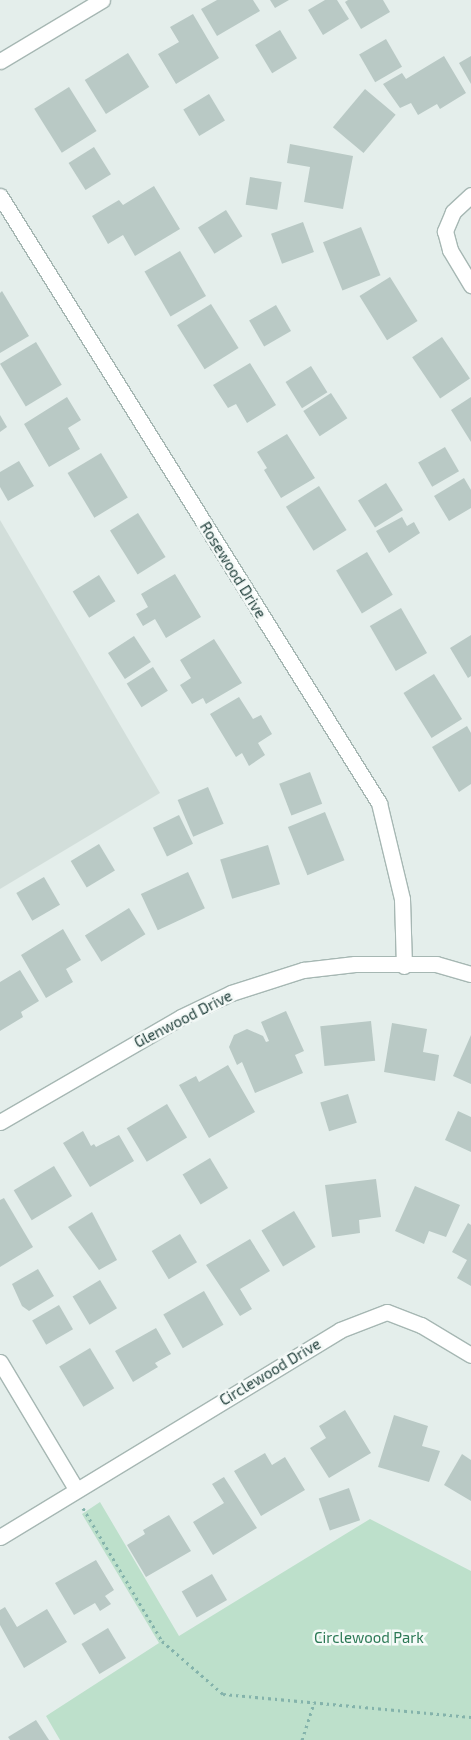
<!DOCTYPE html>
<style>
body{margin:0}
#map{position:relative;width:471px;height:1740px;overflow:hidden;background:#e4eeeb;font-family:"Exo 2",sans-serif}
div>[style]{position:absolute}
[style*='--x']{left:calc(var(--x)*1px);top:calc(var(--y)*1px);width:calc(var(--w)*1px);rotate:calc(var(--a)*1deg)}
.built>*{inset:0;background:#d2deda}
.green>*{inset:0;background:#bde0cb}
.building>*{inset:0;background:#b9c9c5;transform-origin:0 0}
.path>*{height:3px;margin-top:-1.5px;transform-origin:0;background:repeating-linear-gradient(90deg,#84b3ab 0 2.5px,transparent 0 6.5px)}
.roads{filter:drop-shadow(1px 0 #a6b7b3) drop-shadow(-1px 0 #a6b7b3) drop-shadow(0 1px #a6b7b3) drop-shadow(0 -1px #a6b7b3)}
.street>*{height:15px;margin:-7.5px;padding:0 7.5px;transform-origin:7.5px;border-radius:7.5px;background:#fff}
span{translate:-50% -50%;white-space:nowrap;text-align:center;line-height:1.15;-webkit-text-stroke:5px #f5faf8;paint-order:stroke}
.street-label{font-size:15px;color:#23413d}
.park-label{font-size:15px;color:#2b7955}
</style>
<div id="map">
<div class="built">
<i style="clip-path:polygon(0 520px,160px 793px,0 889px)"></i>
</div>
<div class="green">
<i style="clip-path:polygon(100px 1502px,179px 1636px,370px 1519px,471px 1571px,471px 1740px,60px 1740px,46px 1716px,159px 1643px,82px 1514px)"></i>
</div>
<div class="building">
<i style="clip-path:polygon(217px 0,253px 0,260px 11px,217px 36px,201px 9px)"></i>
<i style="clip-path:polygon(270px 0,289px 0,275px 8px)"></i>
<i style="clip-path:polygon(325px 0,337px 0,349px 19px,323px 35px,308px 10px)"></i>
<i style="clip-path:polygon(348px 0,383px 0,390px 12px,361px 29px,345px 2px)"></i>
<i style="clip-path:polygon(193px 14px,219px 58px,176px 84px,158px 54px,179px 42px,170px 27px)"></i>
<i style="left:280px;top:30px;width:33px;height:29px;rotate:59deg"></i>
<i style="left:386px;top:39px;width:32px;height:31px;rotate:60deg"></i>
<i style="left:128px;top:53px;width:40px;height:51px;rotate:58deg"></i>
<i style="clip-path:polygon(444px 56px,466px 93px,440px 109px,437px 104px,418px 115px,411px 103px,400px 108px,383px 84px,402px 73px,406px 79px)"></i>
<i style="clip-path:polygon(471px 56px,471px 84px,459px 63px)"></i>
<i style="left:69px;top:87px;width:52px;height:41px;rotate:58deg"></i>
<i style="left:365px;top:89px;width:40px;height:50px;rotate:40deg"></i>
<i style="left:209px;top:94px;width:31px;height:30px;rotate:59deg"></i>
<i style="clip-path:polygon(290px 144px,353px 156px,343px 209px,304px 202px,310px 167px,287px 163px)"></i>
<i style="left:94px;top:147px;width:32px;height:30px;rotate:58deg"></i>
<i style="left:250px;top:177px;width:32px;height:28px;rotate:9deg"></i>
<i style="clip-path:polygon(154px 186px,180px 229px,135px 256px,123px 235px,108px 244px,92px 216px,119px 200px,123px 205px)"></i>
<i style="left:226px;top:210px;width:31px;height:33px;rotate:58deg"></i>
<i style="left:303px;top:222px;width:32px;height:34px;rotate:70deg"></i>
<i style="left:361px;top:227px;width:52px;height:41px;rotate:68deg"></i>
<i style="left:180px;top:251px;width:52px;height:41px;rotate:60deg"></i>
<i style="left:390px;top:277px;width:52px;height:36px;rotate:58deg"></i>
<i style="clip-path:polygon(2px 291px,29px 336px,0 353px,0 293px)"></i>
<i style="left:211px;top:304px;width:52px;height:40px;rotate:58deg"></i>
<i style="left:276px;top:305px;width:30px;height:31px;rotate:60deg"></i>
<i style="left:442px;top:337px;width:50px;height:36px;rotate:56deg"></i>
<i style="left:36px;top:342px;width:50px;height:42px;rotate:59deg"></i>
<i style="clip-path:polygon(250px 363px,276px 405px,247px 423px,236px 404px,228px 408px,213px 385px)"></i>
<i style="left:311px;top:366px;width:31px;height:30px;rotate:58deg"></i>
<i style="left:331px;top:393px;width:30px;height:33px;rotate:57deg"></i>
<i style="clip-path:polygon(67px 397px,81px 420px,68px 428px,80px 449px,49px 467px,24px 424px)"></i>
<i style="clip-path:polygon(471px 397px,471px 442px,451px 410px)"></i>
<i style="clip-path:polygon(0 415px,7px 427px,0 432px)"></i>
<i style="clip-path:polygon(287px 434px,315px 478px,281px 498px,264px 470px,267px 468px,257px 452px)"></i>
<i style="left:445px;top:447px;width:28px;height:31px;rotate:60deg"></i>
<i style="left:101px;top:453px;width:52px;height:39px;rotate:59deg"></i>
<i style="clip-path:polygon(19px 461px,34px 486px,8px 501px,0 487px,0 472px)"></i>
<i style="clip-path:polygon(464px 478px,471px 490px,471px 508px,449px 521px,434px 496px)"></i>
<i style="left:386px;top:483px;width:32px;height:33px;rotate:58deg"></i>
<i style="left:319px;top:486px;width:52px;height:39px;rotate:58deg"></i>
<i style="left:138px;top:513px;width:52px;height:33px;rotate:58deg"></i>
<i style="clip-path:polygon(402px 517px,407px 526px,414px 522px,420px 533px,389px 553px,376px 531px)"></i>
<i style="left:367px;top:552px;width:50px;height:36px;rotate:59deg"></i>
<i style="clip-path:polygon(175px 574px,201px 617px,166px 638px,155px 619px,143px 626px,136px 614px,148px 607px,141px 594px)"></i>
<i style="left:99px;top:575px;width:31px;height:31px;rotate:58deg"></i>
<i style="left:401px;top:608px;width:52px;height:36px;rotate:60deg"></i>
<i style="clip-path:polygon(471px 635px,471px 676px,468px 678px,450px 648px)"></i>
<i style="left:134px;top:636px;width:31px;height:31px;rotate:57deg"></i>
<i style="clip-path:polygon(214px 639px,242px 683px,206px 704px,203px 698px,192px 704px,180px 685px,191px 678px,180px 660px)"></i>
<i style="left:153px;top:667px;width:28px;height:31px;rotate:58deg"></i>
<i style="left:434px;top:674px;width:53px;height:36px;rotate:58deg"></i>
<i style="clip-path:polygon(239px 697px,253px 719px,261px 715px,272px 734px,258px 743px,265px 755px,249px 766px,242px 753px,236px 757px,210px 714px)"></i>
<i style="clip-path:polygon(467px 726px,471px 733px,471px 784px,459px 792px,432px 747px)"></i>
<i style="left:310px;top:772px;width:34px;height:33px;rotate:69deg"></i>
<i style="left:208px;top:787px;width:40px;height:33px;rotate:67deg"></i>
<i style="left:325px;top:812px;width:52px;height:40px;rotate:68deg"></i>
<i style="left:179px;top:815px;width:32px;height:29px;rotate:64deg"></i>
<i style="left:99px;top:844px;width:31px;height:33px;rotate:59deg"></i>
<i style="left:268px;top:845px;width:41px;height:50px;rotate:73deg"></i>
<i style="left:188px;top:872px;width:40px;height:52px;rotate:65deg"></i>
<i style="left:44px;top:877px;width:32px;height:32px;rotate:60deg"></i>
<i style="left:129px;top:908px;width:31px;height:52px;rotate:58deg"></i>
<i style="clip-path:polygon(63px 929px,81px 960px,66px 969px,73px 982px,46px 998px,21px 955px)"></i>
<i style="clip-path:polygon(20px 970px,39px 1001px,21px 1012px,23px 1017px,0 1031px,0 982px)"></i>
<i style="clip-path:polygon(286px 1011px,304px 1051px,295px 1055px,303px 1073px,255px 1093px,242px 1062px,237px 1065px,229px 1047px,234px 1035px,247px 1029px,263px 1036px,266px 1042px,269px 1041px,261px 1022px)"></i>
<i style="left:371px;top:1021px;width:40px;height:51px;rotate:84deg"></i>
<i style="clip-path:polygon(392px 1023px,427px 1029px,423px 1052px,439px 1055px,435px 1081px,384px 1072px)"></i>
<i style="clip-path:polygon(471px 1035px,471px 1084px,453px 1076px)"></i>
<i style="clip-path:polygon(228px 1065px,255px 1112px,209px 1138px,179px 1085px,196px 1076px,199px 1082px)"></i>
<i style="left:348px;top:1094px;width:30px;height:29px;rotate:73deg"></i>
<i style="left:167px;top:1104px;width:39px;height:47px;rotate:59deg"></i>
<i style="clip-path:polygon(458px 1111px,471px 1117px,471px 1152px,445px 1140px)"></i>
<i style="clip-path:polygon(83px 1131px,91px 1146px,94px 1144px,96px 1147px,119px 1135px,134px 1161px,90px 1187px,63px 1143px)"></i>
<i style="left:210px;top:1158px;width:35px;height:32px;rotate:59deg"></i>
<i style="left:54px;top:1166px;width:35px;height:47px;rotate:59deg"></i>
<i style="clip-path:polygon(376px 1179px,381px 1217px,359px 1220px,360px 1233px,332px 1237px,325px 1185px)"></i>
<i style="clip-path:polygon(415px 1186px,460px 1205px,446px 1237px,429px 1231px,424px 1244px,395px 1231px)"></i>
<i style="clip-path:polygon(4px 1198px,33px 1247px,0 1267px,0 1200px)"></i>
<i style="left:294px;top:1211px;width:42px;height:38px;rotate:59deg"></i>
<i style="clip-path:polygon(92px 1212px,117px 1260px,99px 1270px,68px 1227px)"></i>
<i style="clip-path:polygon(468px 1223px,471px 1225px,471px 1286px,457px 1278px,467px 1260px,452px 1252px)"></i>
<i style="left:180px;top:1234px;width:33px;height:33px;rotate:59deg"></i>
<i style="clip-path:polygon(250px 1239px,270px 1271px,240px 1289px,252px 1309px,240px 1316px,206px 1265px)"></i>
<i style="clip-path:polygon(38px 1269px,54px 1296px,29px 1311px,22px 1306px,12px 1284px)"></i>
<i style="left:100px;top:1280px;width:33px;height:32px;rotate:59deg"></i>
<i style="left:204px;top:1291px;width:39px;height:47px;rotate:60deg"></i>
<i style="left:59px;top:1305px;width:28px;height:31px;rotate:60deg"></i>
<i style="clip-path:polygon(156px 1328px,171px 1354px,155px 1363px,158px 1367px,133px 1382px,115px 1351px)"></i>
<i style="left:90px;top:1348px;width:47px;height:36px;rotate:59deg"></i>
<i style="clip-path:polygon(345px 1410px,371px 1453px,329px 1478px,310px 1448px,326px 1438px,319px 1426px)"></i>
<i style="clip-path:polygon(394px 1415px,428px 1426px,422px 1446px,440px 1451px,429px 1482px,378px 1467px)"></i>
<i style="clip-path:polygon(265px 1453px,272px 1465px,285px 1457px,305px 1490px,261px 1516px,234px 1471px)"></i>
<i style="clip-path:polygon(462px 1454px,471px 1460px,471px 1501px,444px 1485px)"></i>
<i style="clip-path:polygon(224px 1477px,257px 1528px,213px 1555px,193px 1522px,224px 1503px,212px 1484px)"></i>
<i style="left:349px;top:1488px;width:34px;height:32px;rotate:71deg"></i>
<i style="clip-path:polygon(169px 1515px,191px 1551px,146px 1577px,127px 1545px,145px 1534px,143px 1530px)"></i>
<i style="clip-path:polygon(96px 1560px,114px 1590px,105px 1596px,111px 1604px,100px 1611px,95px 1603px,74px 1615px,55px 1583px)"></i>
<i style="left:212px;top:1574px;width:30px;height:35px;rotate:60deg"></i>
<i style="clip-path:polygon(5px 1607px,17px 1627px,47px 1609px,67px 1642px,24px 1668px,0 1625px,0 1610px)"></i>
<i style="left:108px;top:1628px;width:35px;height:31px;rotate:59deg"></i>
<i style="clip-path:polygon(36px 1720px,49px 1740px,10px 1740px,8px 1737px)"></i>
</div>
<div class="path">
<i style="--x:83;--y:1508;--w:155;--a:59.3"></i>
<i style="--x:162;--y:1641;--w:81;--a:41"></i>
<i style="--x:223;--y:1694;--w:249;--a:5.3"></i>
<i style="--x:302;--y:1740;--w:40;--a:-72"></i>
</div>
<div class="roads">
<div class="street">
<i style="--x:0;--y:61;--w:119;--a:-30.9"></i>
<i style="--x:471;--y:195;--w:25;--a:137"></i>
<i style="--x:453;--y:212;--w:21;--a:113"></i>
<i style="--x:445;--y:231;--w:20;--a:75"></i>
<i style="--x:450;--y:250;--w:41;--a:59"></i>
<i style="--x:0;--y:196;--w:716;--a:58.02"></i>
<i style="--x:379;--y:803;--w:99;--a:76.5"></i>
<i style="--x:402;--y:899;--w:67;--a:88.3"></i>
<i style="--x:0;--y:1122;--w:209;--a:-30.1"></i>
<i style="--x:181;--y:1017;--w:55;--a:-25.6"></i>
<i style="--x:231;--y:993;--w:76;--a:-17.7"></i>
<i style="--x:303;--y:970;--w:52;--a:-6.6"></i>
<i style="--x:355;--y:964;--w:81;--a:0"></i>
<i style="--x:436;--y:964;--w:36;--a:16"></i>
<i style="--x:0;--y:1362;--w:148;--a:59.1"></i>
<i style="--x:0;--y:1537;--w:398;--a:-31.3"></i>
<i style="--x:340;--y:1330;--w:50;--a:-21"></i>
<i style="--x:387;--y:1312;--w:36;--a:21"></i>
<i style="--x:421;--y:1325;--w:58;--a:31"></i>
</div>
</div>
<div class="street-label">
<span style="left:233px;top:570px;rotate:58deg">Rosewood Drive</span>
<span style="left:183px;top:1019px;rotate:-27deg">Glenwood Drive</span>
<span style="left:270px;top:1372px;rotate:-31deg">Circlewood Drive</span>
</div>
<div class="park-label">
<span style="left:369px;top:1638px">Circlewood Park</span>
</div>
</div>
